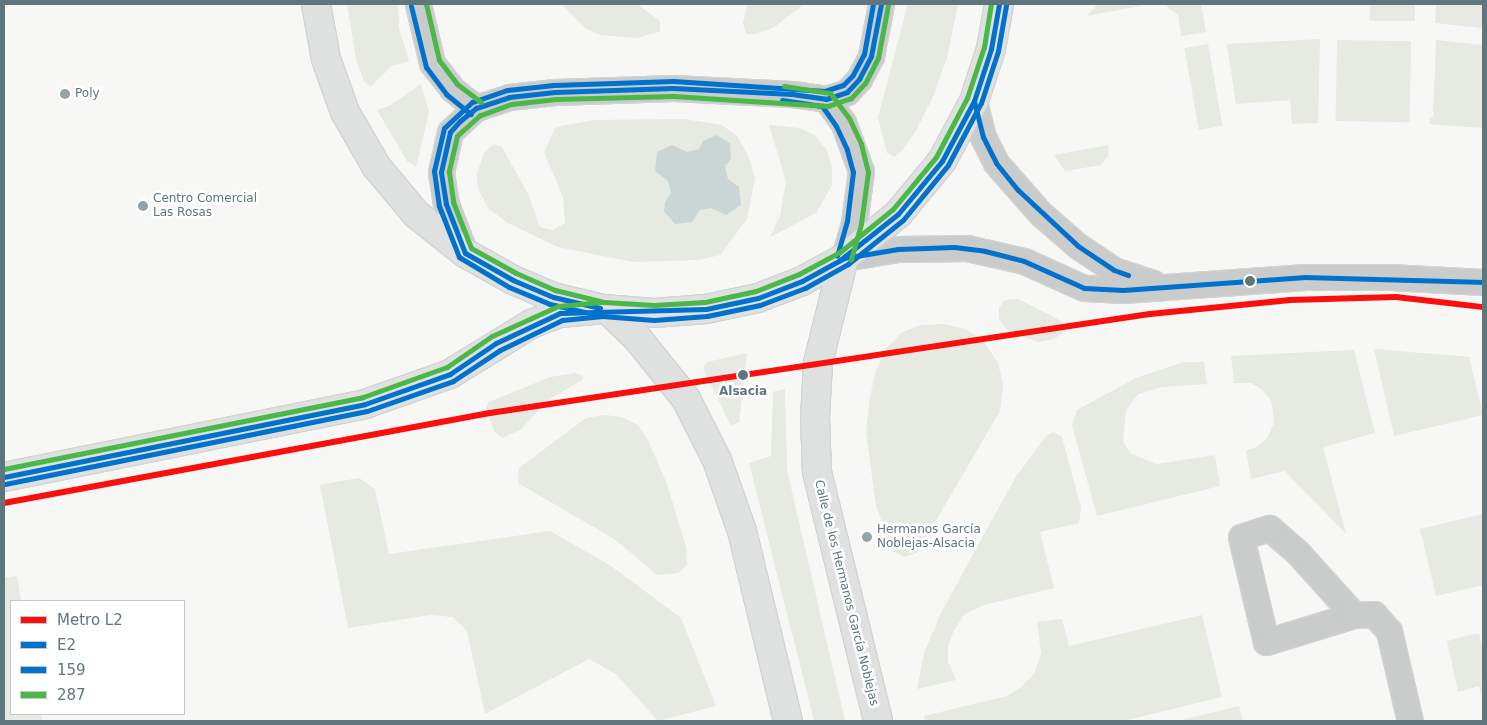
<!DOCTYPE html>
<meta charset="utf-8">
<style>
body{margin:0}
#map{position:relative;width:1487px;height:725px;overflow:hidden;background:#f7f7f6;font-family:"DejaVu Sans",sans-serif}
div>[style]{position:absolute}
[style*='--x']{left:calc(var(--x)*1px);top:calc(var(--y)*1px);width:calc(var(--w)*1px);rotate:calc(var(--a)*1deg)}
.green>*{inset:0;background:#e7e9e3;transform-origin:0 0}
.water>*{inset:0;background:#cad6d6}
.roads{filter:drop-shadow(1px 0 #d2d3d3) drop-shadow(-1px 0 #d2d3d3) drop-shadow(0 1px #d2d3d3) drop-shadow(0 -1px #d2d3d3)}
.street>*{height:25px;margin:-12.5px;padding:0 12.5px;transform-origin:12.5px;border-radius:12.5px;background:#cacccc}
.secondary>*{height:28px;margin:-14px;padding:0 14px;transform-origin:14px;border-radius:14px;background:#dfe0e0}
.primary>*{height:28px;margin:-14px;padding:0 14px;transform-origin:14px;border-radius:14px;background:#dfe0e0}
.bus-1>*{height:5px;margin:-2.5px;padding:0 2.5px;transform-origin:2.5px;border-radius:2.5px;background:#0072ce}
.bus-2>*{height:5px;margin:-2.5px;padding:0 2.5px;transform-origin:2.5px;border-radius:2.5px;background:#0072ce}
.bus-3>*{height:5px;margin:-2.5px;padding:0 2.5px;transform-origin:2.5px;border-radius:2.5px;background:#4ab747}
.metro-1>*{height:6px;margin:-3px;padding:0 3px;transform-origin:3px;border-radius:3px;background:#fb0f0c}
.dots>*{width:14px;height:14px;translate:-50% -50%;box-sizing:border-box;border:2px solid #fff;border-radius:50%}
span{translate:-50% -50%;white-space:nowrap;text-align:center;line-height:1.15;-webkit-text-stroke:5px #fff;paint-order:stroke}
.poi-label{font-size:12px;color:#5e767c}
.left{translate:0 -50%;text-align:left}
.stop-label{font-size:12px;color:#5e767c;font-weight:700}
.street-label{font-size:12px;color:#5e767c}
.frame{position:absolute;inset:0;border:5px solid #5e767c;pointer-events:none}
.legend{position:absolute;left:10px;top:600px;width:175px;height:115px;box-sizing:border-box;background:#fff;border:1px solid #bfc8cb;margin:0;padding:6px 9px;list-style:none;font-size:15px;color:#5e767c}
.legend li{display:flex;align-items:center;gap:10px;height:25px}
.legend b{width:25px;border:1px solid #bfc8cb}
</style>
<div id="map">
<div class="green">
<i style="clip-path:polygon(347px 4px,398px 4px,399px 28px,409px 61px,392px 66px,370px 87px,364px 81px,356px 59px)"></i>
<i style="clip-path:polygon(561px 4px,637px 4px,660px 21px,660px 31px,638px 38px,601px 35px,586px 29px)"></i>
<i style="clip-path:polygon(748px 4px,804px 4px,773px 28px,755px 34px,746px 34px,743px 23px)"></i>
<i style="clip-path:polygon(908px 4px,958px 4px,947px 58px,932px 99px,916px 131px,901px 152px,894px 157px,887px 153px,878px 117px)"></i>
<i style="clip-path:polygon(1097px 4px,1150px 4px,1087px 16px)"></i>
<i style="clip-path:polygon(1164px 4px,1201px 4px,1206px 32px,1181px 36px,1178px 15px)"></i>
<i style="left:1370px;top:4px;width:45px;height:17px"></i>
<i style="clip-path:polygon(1436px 4px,1483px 4px,1483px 28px,1435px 23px)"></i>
<i style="clip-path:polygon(1320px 39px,1318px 123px,1292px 124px,1290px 100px,1236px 104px,1227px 44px)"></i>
<i style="left:1337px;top:40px;width:74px;height:81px;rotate:1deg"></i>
<i style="clip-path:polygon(1436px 40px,1483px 45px,1483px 128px,1429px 124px,1430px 117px,1433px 117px)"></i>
<i style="left:1208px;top:44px;width:83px;height:24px;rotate:80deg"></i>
<i style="clip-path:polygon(421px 84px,429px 112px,416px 167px,407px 161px,377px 110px,389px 106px)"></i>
<i style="clip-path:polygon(684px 119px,722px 125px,737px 136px,748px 155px,755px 178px,747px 219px,720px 255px,698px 260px,633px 262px,558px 247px,508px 223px,489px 209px,478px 189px,477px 173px,484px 153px,494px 144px,502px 147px,528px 194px,540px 227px,552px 230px,565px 223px,563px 197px,544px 152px,556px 127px,594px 120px)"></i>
<i style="clip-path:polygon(769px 125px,800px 128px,814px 135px,827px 150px,832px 168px,832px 185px,816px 213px,770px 237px,780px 216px,786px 181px)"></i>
<i style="clip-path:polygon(1108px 145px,1109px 155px,1101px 165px,1065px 171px,1054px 155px)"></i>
<i style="clip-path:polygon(1018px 299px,1063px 322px,1065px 331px,1054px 339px,1039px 342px,1009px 332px,999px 320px,999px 308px,1005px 300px)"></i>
<i style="clip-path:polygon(944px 324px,966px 329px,985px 343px,998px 363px,1003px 384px,1000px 411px,917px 553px,904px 557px,893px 551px,876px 506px,866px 432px,870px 398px,875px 373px,885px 350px,901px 333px,920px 325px)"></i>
<i style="clip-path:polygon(1374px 349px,1469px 357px,1483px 415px,1394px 436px)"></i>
<i style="clip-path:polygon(1354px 350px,1375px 433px,1323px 447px,1346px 534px,1285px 471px,1251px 479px,1246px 450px,1255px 448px,1267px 438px,1274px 423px,1273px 410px,1271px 400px,1261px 389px,1251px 383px,1234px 383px,1231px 356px)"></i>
<i style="clip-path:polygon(747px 353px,739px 422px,731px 426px,703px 368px,707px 362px)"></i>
<i style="clip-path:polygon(1184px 362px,1204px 362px,1207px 384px,1162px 387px,1138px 394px,1126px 410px,1123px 442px,1131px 454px,1157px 464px,1215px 455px,1220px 486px,1097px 516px,1072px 425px,1077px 410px,1136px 378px)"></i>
<i style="clip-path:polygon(576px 373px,583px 376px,582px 380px,550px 399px,520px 430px,502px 438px,494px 431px,486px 407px,489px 402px,550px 377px)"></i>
<i style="clip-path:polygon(785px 389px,787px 470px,845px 721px,814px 721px,749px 463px,771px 456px,773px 392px)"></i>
<i style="clip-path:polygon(604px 415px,622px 417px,638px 425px,648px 440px,667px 484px,686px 547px,687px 565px,678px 573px,657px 575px,616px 540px,518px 483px,519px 468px,586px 418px)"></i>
<i style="clip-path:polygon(1054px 432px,1062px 437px,1081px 508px,1079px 523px,1040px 532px,1054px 588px,984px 605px,965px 614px,954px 630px,948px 646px,948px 662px,956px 680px,917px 689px,924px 653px,941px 613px,1015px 478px,1046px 436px)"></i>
<i style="clip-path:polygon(359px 478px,375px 489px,389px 554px,550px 531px,611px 566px,681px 618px,716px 706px,658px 721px,616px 674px,589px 659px,485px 714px,467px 631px,453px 617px,430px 615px,348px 628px,320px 485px)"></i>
<i style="clip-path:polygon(1483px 514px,1483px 585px,1436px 596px,1420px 529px)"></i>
<i style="clip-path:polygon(17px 576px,21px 601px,11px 601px,11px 714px,41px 714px,43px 721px,4px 721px,4px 578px)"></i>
<i style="clip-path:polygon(1202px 615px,1222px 697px,1123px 721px,925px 721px,924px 716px,1007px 696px,1021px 687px,1034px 674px,1041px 653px,1037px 622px,1062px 619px,1069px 646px)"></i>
<i style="clip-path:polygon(1474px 634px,1479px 634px,1483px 650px,1481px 696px,1479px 686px,1458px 692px,1447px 641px)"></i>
<i style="clip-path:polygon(1239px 706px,1243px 721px,1177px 721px)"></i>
</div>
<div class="water">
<i style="clip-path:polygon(716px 135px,730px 143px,731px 159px,725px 166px,728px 179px,739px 187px,741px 205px,726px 215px,711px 208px,700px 210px,692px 222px,675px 224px,664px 211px,665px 203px,671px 193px,668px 181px,655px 171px,657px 152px,672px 145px,687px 152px,699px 149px,703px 141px)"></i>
</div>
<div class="roads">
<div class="street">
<i style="--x:418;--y:4;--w:61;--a:76.7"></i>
<i style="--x:432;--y:63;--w:33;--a:52"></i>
<i style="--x:452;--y:89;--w:31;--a:38"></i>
<i style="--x:826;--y:99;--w:29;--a:54"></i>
<i style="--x:843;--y:122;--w:52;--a:69.8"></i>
<i style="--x:861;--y:171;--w:52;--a:97.7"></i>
<i style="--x:854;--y:223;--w:36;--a:106"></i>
<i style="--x:844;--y:258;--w:55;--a:-9.5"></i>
<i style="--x:898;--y:249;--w:69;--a:-0.8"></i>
<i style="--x:967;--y:248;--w:58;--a:12.8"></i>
<i style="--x:1024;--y:261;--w:66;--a:24.2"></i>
<i style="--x:1084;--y:288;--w:39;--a:3"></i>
<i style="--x:1123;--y:290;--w:183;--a:-4.1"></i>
<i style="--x:1306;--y:277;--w:85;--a:0"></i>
<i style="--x:1391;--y:277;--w:92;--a:3.1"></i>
<i style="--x:974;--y:101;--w:37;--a:76"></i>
<i style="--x:983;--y:137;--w:29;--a:63"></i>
<i style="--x:996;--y:163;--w:68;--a:48.6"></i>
<i style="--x:1041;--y:214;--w:49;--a:40.9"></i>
<i style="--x:1078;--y:246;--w:43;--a:33.7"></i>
<i style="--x:1114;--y:270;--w:41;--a:18.4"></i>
<i style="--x:465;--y:253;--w:53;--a:-111.2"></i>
<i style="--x:446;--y:204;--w:32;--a:-99"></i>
<i style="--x:441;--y:172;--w:41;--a:-77.3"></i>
<i style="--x:450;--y:132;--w:35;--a:-43"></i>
<i style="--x:476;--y:108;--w:35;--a:-18"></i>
<i style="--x:509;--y:97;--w:46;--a:-6.2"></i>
<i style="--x:555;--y:92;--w:118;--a:-1.9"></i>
<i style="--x:673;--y:88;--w:119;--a:2.9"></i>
<i style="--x:792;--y:94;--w:34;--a:8"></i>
<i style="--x:826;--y:99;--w:22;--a:-18"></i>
<i style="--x:847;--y:92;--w:18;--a:-47"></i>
<i style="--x:859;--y:79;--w:26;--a:-62"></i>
<i style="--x:871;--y:56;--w:53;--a:-79.1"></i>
<i style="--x:1354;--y:615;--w:85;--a:-132.1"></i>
<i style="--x:1297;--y:552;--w:37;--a:-139"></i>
<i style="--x:1269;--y:528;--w:29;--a:162"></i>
<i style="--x:1241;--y:537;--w:108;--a:76.6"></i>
<i style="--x:1266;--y:642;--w:92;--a:-17.1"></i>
<i style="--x:1354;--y:615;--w:20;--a:-3"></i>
<i style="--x:1374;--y:614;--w:23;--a:49"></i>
<i style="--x:1389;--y:631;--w:92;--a:76.9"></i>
</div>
<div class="secondary">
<i style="--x:4;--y:477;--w:368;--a:-11.4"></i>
<i style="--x:365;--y:404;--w:90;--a:-19.4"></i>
<i style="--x:450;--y:374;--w:95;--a:-31.7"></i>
<i style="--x:531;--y:324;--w:31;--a:-21"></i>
<i style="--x:560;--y:313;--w:36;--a:-5"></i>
</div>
<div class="primary">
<i style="--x:316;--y:4;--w:56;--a:79.7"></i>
<i style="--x:326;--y:59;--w:56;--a:70.3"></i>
<i style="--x:345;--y:112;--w:62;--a:60.1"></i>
<i style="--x:376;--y:166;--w:62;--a:50.2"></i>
<i style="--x:416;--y:214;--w:63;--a:38.5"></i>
<i style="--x:465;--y:253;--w:55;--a:29.4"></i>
<i style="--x:513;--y:280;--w:43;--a:23"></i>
<i style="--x:553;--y:297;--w:51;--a:13.5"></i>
<i style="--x:603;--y:309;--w:51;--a:4.5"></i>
<i style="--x:654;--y:313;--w:52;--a:-4.4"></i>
<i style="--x:706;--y:309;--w:53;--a:-11.9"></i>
<i style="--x:758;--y:298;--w:47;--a:-21.1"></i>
<i style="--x:802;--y:281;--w:48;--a:-28.7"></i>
<i style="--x:844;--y:258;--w:70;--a:-39.2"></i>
<i style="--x:898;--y:214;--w:69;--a:-50.3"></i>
<i style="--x:942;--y:161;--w:68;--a:-61.9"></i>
<i style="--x:974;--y:101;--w:55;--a:-71.9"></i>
<i style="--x:991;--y:49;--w:46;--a:-79.9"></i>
<i style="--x:844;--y:258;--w:108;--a:103.9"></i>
<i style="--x:818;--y:363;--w:55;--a:93.1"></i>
<i style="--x:815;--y:418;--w:54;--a:87.9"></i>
<i style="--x:817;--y:472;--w:256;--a:76.2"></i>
<i style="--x:608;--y:310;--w:42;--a:44"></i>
<i style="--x:638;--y:339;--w:77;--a:51.3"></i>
<i style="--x:686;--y:399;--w:68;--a:63.1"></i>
<i style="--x:717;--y:460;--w:75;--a:70.6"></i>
<i style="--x:742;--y:531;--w:195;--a:76.4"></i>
</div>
</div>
<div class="bus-1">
<i style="--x:974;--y:101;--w:37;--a:76"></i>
<i style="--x:983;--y:137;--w:29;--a:63"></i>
<i style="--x:996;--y:163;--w:35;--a:51"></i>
<i style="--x:1018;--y:190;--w:82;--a:43"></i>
<i style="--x:1078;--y:246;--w:43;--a:33.7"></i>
<i style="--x:1114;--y:270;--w:15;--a:20"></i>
<i style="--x:840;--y:260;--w:74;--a:-38.4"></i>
<i style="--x:898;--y:214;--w:69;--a:-50.3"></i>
<i style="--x:942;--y:161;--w:68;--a:-61.9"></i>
<i style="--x:974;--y:101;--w:55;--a:-71.9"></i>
<i style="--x:991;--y:49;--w:46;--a:-79.9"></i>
<i style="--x:600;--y:308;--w:48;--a:-166.8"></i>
<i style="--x:553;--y:297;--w:43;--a:-157"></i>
<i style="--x:513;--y:280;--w:55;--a:-150.6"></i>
<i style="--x:465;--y:253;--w:53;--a:-111.2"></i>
<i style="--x:446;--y:204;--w:32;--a:-99"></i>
<i style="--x:441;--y:172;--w:41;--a:-77.3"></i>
<i style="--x:450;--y:132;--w:15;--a:-48"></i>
<i style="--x:460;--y:121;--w:21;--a:-39"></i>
<i style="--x:476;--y:108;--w:35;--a:-18"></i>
<i style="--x:509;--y:97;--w:46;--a:-6.2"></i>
<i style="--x:555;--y:92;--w:118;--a:-1.9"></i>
<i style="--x:673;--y:88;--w:119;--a:2.9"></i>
<i style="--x:792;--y:94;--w:34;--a:8"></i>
<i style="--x:826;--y:99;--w:22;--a:-18"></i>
<i style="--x:847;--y:92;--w:18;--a:-47"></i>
<i style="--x:859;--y:79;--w:26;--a:-62"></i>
<i style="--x:871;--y:56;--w:53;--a:-79.1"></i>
<i style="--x:4;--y:477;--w:368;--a:-11.4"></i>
<i style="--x:365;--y:404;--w:90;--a:-19.4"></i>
<i style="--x:450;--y:374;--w:55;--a:-34"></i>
<i style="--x:496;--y:343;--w:71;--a:-25.1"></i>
<i style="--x:560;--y:313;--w:146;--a:-1.6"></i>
<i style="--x:706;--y:309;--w:53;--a:-11.9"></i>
<i style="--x:758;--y:298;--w:47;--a:-21.1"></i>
<i style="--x:802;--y:281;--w:48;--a:-28.7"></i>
<i style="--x:844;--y:258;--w:55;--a:-9.5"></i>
<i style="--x:898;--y:249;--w:56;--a:-2"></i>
<i style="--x:954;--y:247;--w:31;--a:7"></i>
<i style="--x:985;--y:251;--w:40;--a:14.4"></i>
<i style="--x:1024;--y:261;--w:66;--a:24.2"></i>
<i style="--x:1084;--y:288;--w:39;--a:3"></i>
<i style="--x:1123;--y:290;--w:183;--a:-4.1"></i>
<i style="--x:1306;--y:277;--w:177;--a:1.6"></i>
</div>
<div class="bus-2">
<i style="--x:873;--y:4;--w:51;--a:100.2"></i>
<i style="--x:864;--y:54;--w:24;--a:118"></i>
<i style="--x:853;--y:75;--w:14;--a:135"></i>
<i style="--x:843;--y:85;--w:19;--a:162"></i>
<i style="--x:825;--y:91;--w:152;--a:-176.2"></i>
<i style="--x:673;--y:81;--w:119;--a:178.1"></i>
<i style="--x:554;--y:85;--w:47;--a:173.9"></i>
<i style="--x:507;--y:90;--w:37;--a:161"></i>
<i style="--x:472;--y:102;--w:38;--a:137"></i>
<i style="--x:444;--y:128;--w:44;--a:103.1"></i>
<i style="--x:434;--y:171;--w:35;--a:82"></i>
<i style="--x:439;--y:206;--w:55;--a:68.6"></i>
<i style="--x:459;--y:257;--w:58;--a:31"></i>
<i style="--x:509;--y:287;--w:44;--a:22.5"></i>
<i style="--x:550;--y:304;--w:53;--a:13"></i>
<i style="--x:602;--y:316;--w:52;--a:4.4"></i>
<i style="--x:654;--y:320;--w:53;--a:-4.3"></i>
<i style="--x:707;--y:316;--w:54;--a:-11.7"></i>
<i style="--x:760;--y:305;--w:48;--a:-20.7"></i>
<i style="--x:805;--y:288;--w:49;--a:-29.2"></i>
<i style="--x:848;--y:264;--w:70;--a:-38.7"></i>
<i style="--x:903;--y:220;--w:71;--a:-50.7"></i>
<i style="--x:948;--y:165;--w:70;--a:-62"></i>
<i style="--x:981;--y:103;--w:55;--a:-71.9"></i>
<i style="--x:998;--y:51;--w:47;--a:-80.1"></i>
<i style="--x:411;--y:6;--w:63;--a:76.2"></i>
<i style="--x:426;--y:67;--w:34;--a:53"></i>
<i style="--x:446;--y:94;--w:32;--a:39"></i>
<i style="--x:782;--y:100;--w:40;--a:8.5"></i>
<i style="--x:822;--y:106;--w:24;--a:55"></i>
<i style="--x:836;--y:126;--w:26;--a:65"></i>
<i style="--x:847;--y:150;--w:23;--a:75"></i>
<i style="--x:853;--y:172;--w:49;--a:97"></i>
<i style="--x:847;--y:221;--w:36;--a:106"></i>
<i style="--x:5;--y:484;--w:369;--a:-11.4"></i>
<i style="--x:367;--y:411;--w:91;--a:-19.2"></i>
<i style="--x:453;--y:381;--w:56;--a:-33.4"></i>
<i style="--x:500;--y:350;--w:69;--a:-25.8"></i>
<i style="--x:562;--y:320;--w:41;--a:-5.6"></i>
</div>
<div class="bus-3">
<i style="--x:426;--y:4;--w:57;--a:76.9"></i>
<i style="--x:439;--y:60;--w:30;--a:53"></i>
<i style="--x:457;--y:84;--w:30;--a:37"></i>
<i style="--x:888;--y:5;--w:54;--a:100.7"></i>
<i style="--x:878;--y:58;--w:28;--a:117"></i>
<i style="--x:865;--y:83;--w:21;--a:133"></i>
<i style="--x:851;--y:98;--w:24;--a:161"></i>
<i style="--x:828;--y:106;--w:155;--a:-176.3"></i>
<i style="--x:673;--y:96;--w:117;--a:178.5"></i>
<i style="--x:556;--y:99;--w:45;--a:173.7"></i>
<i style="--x:511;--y:104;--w:33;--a:160"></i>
<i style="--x:480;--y:115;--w:31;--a:138"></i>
<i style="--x:457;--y:136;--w:37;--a:103"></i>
<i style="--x:449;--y:172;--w:30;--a:82"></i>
<i style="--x:453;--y:202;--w:49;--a:68.6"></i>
<i style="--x:471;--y:248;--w:51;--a:29.1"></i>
<i style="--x:516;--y:273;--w:43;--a:23.6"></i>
<i style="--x:555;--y:290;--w:50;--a:13.8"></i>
<i style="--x:604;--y:302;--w:50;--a:3.4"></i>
<i style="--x:654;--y:305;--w:51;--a:-3.4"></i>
<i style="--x:705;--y:302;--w:52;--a:-12.2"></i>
<i style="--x:756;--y:291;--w:46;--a:-21.6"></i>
<i style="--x:799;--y:274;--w:47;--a:-28.2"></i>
<i style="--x:840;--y:252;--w:68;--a:-39.1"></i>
<i style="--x:893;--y:209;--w:67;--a:-50.4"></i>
<i style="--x:936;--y:157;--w:67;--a:-62.3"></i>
<i style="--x:967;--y:98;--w:54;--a:-71.6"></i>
<i style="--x:984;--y:47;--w:44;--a:-80.8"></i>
<i style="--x:784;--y:86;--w:47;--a:8.7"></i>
<i style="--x:830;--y:93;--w:31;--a:53"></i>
<i style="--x:849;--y:118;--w:29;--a:65"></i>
<i style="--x:861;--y:144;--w:29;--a:76"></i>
<i style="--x:868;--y:172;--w:52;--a:97.7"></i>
<i style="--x:861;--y:224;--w:37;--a:106"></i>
<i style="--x:4;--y:469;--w:366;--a:-11.3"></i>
<i style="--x:363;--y:397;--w:89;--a:-19.7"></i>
<i style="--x:447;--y:367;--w:55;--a:-34.6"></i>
<i style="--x:492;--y:336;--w:72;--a:-24.4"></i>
<i style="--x:558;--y:306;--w:43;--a:-5.3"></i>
</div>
<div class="metro-1">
<i style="--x:4;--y:503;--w:494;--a:-10.5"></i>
<i style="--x:490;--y:413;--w:667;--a:-8.53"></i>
<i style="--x:1150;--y:314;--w:141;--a:-5.7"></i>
<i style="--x:1290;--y:300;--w:106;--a:-1.6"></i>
<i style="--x:1396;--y:297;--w:88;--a:6.6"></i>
</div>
<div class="dots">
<i style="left:65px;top:94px;background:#94a3a7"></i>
<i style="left:143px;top:206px;background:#94a3a7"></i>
<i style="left:1250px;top:281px;background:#5e767c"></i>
<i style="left:743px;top:375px;background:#5e767c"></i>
<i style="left:867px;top:537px;background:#94a3a7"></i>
</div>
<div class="poi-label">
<span class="left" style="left:75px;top:94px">Poly</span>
<span class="left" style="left:153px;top:206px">Centro Comercial<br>Las Rosas</span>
<span class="left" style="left:877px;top:537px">Hermanos García<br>Noblejas-Alsacia</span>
</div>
<div class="stop-label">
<span style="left:743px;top:392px">Alsacia</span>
</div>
<div class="street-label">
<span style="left:846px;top:593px;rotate:76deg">Calle de los Hermanos García Noblejas</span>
</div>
<div class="frame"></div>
<ul class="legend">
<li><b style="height:6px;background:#fb0f0c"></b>Metro L2</li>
<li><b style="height:6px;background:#0072ce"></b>E2</li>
<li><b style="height:6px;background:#0072ce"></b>159</li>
<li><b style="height:6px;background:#4ab747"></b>287</li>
</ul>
</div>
